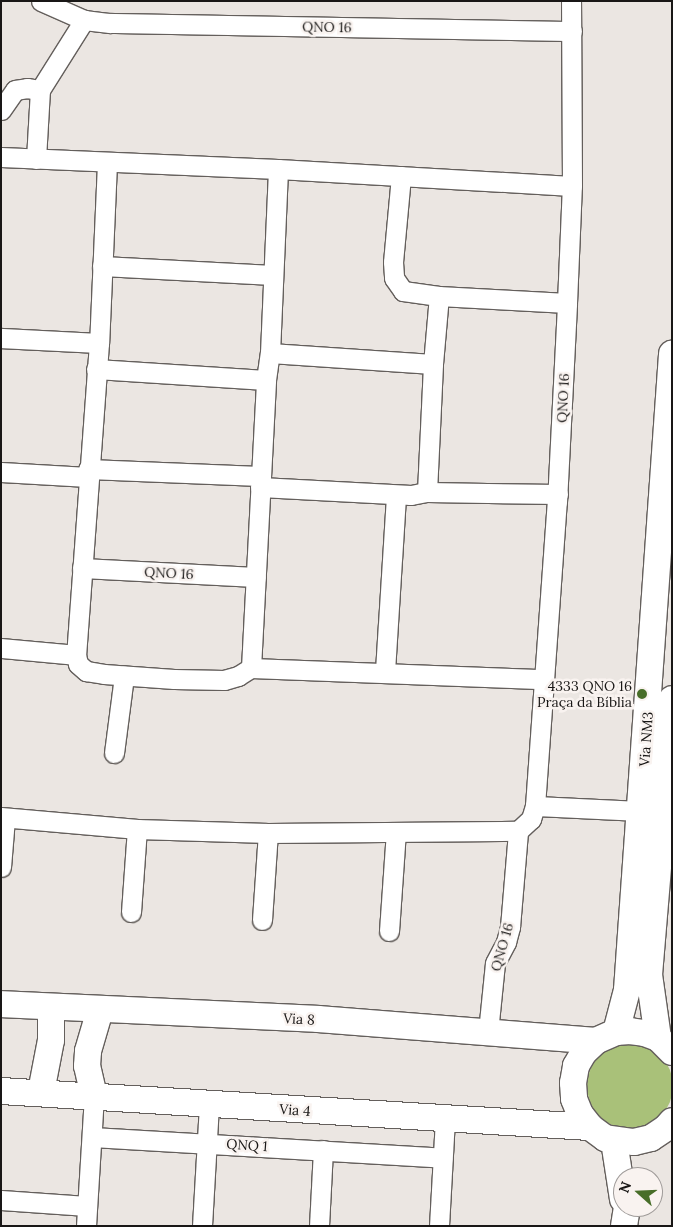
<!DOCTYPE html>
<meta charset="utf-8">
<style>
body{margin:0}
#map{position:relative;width:673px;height:1227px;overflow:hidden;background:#ebe6e2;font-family:Lora,serif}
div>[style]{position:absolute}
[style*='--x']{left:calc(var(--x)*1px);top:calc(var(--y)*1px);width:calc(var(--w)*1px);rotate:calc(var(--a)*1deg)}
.green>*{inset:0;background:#a9c179}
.round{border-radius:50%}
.roads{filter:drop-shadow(1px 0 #645f5c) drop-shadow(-1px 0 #645f5c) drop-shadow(0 1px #645f5c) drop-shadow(0 -1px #645f5c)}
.minor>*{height:19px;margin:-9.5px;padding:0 9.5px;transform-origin:9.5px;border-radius:9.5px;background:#fff}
.secondary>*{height:26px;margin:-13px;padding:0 13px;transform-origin:13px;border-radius:13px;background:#fff}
.dots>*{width:14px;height:14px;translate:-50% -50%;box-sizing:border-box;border:2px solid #f9f3f0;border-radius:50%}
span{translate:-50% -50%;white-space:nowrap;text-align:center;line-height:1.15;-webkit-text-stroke:5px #f9f3f0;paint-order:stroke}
.street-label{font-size:14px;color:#191716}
.poi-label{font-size:14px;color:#191716}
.right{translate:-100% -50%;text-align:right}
.frame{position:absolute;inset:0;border:2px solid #191716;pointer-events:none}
.north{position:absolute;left:613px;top:1167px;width:50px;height:50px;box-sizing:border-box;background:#f9f3f0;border:1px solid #9f9b99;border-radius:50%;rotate:290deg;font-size:14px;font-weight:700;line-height:20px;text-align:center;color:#191716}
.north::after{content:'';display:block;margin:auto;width:18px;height:22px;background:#486e29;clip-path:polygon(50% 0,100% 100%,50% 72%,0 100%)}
</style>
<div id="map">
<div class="green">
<i class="round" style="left:587px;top:1043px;width:86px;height:86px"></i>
</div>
<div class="roads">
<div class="minor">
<i style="--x:41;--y:1;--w:47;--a:23.8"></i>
<i style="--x:84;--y:20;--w:26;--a:7"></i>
<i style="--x:110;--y:23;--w:462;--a:1"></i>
<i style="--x:1;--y:110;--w:24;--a:-55"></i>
<i style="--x:15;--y:90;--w:12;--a:-9"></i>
<i style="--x:27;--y:88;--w:13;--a:9"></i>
<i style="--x:1;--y:157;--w:277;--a:2.5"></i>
<i style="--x:278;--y:169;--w:294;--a:3.3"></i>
<i style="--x:36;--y:159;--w:69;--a:-86.7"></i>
<i style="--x:40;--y:90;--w:83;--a:-57.8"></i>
<i style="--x:107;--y:163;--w:180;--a:92.5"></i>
<i style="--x:99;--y:343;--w:313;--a:94.2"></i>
<i style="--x:76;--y:655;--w:9;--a:77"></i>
<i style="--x:78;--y:664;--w:11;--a:41"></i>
<i style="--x:86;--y:671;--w:18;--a:9"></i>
<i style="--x:104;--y:674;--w:70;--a:4.1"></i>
<i style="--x:174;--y:679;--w:50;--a:1.1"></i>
<i style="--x:224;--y:680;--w:15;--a:-16"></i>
<i style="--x:238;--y:676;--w:15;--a:-32"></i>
<i style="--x:251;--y:668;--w:293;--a:2.2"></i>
<i style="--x:401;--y:176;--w:86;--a:95.3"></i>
<i style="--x:393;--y:262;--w:16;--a:86"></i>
<i style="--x:394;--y:278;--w:16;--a:55"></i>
<i style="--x:403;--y:291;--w:36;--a:8"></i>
<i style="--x:439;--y:296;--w:128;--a:3.1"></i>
<i style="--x:102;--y:266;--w:171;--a:3"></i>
<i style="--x:1;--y:338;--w:98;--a:2.9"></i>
<i style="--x:270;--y:353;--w:163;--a:3.9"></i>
<i style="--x:96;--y:369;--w:170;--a:3.7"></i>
<i style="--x:88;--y:469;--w:172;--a:2.3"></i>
<i style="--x:1;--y:472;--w:87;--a:3.3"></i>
<i style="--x:260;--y:487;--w:151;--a:3"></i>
<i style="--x:411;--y:495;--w:16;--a:-11"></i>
<i style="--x:427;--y:492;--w:131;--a:0.9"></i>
<i style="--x:427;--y:492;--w:128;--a:-87.3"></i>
<i style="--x:433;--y:364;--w:68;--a:-85"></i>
<i style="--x:82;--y:568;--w:174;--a:3"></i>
<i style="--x:1;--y:648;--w:75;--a:5.3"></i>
<i style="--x:251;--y:668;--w:288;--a:-87"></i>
<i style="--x:266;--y:380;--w:27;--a:-82"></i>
<i style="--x:270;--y:353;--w:184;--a:-87.5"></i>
<i style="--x:385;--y:671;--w:176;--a:-86.4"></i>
<i style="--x:114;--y:753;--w:78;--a:-82.6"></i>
<i style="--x:535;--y:806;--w:106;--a:2.7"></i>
<i style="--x:1;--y:817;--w:137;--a:5"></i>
<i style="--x:137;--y:829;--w:131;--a:1.7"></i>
<i style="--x:268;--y:833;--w:250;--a:-0.5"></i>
<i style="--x:518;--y:831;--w:18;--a:-43"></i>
<i style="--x:531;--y:819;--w:14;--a:-73"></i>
<i style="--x:535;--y:806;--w:305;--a:-85.9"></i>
<i style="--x:557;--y:502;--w:199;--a:-87.1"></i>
<i style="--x:567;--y:303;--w:117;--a:-87.6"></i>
<i style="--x:572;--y:186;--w:185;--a:-90.3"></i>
<i style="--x:1;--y:867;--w:49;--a:-85.3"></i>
<i style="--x:131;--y:912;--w:83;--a:-85.9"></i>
<i style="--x:262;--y:920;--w:87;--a:-86.1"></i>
<i style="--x:389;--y:931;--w:99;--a:-86"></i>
<i style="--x:488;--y:1032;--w:69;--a:-84.2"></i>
<i style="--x:495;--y:963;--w:24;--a:-62"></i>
<i style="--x:506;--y:942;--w:16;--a:-75"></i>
<i style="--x:510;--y:927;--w:96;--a:-85.2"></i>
<i style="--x:93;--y:1137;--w:350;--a:3.4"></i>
<i style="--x:1;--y:1200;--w:86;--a:4"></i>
<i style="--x:86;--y:1226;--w:130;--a:-86.5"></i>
<i style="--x:202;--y:1226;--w:122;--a:-86.7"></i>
<i style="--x:319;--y:1226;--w:76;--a:-87"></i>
<i style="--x:439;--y:1226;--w:107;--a:-86.8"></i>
</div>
<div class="secondary">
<i style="--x:1;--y:1004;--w:317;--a:2.7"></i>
<i style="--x:318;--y:1019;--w:279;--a:4.5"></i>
<i style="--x:616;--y:1032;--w:43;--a:-75.3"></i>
<i style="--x:627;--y:990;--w:638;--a:-85.95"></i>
<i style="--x:658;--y:1038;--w:64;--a:-98.1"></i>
<i style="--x:649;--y:975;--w:277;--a:-85.2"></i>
<i style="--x:672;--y:1052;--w:20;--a:-135"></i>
<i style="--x:658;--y:1038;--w:15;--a:-160"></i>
<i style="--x:644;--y:1033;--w:14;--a:-172"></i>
<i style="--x:630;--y:1031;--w:14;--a:176"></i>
<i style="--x:616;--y:1032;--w:22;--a:156"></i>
<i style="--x:596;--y:1041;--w:16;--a:137"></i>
<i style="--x:584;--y:1052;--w:16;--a:120"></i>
<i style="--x:576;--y:1066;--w:17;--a:100"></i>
<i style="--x:573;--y:1083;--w:16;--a:86"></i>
<i style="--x:574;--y:1099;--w:16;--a:68"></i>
<i style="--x:580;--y:1114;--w:16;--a:52"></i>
<i style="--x:590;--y:1127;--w:19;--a:36"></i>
<i style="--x:605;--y:1138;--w:29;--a:8"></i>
<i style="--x:634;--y:1142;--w:17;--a:-13"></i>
<i style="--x:651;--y:1138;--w:18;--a:-34"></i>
<i style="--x:666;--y:1128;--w:9;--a:-49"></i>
<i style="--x:1;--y:1091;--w:590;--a:3.5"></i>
<i style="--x:41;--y:1092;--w:53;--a:-79.1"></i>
<i style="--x:51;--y:1040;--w:33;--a:-90"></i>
<i style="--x:94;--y:1096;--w:31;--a:-103"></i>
<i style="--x:87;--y:1066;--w:15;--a:-86"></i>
<i style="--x:88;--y:1051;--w:43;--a:-73.7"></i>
<i style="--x:614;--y:1141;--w:59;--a:81.2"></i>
<i style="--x:624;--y:1226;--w:19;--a:-81"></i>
</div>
</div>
<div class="dots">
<i style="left:642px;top:694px;background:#486e29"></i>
</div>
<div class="street-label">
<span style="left:327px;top:27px;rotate:1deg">QNO 16</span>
<span style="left:563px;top:398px;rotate:-87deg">QNO 16</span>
<span style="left:169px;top:573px;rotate:3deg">QNO 16</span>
<span style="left:646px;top:739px;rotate:-86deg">Via NM3</span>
<span style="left:502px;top:947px;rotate:-74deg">QNO 16</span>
<span style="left:299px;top:1019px;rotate:3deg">Via 8</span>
<span style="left:295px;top:1110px;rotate:4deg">Via 4</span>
<span style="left:247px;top:1145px;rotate:4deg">QNQ 1</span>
</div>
<div class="poi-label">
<span class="right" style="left:632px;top:694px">4333 QNO 16<br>Praça da Bíblia</span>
</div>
<div class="frame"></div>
<div class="north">N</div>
</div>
